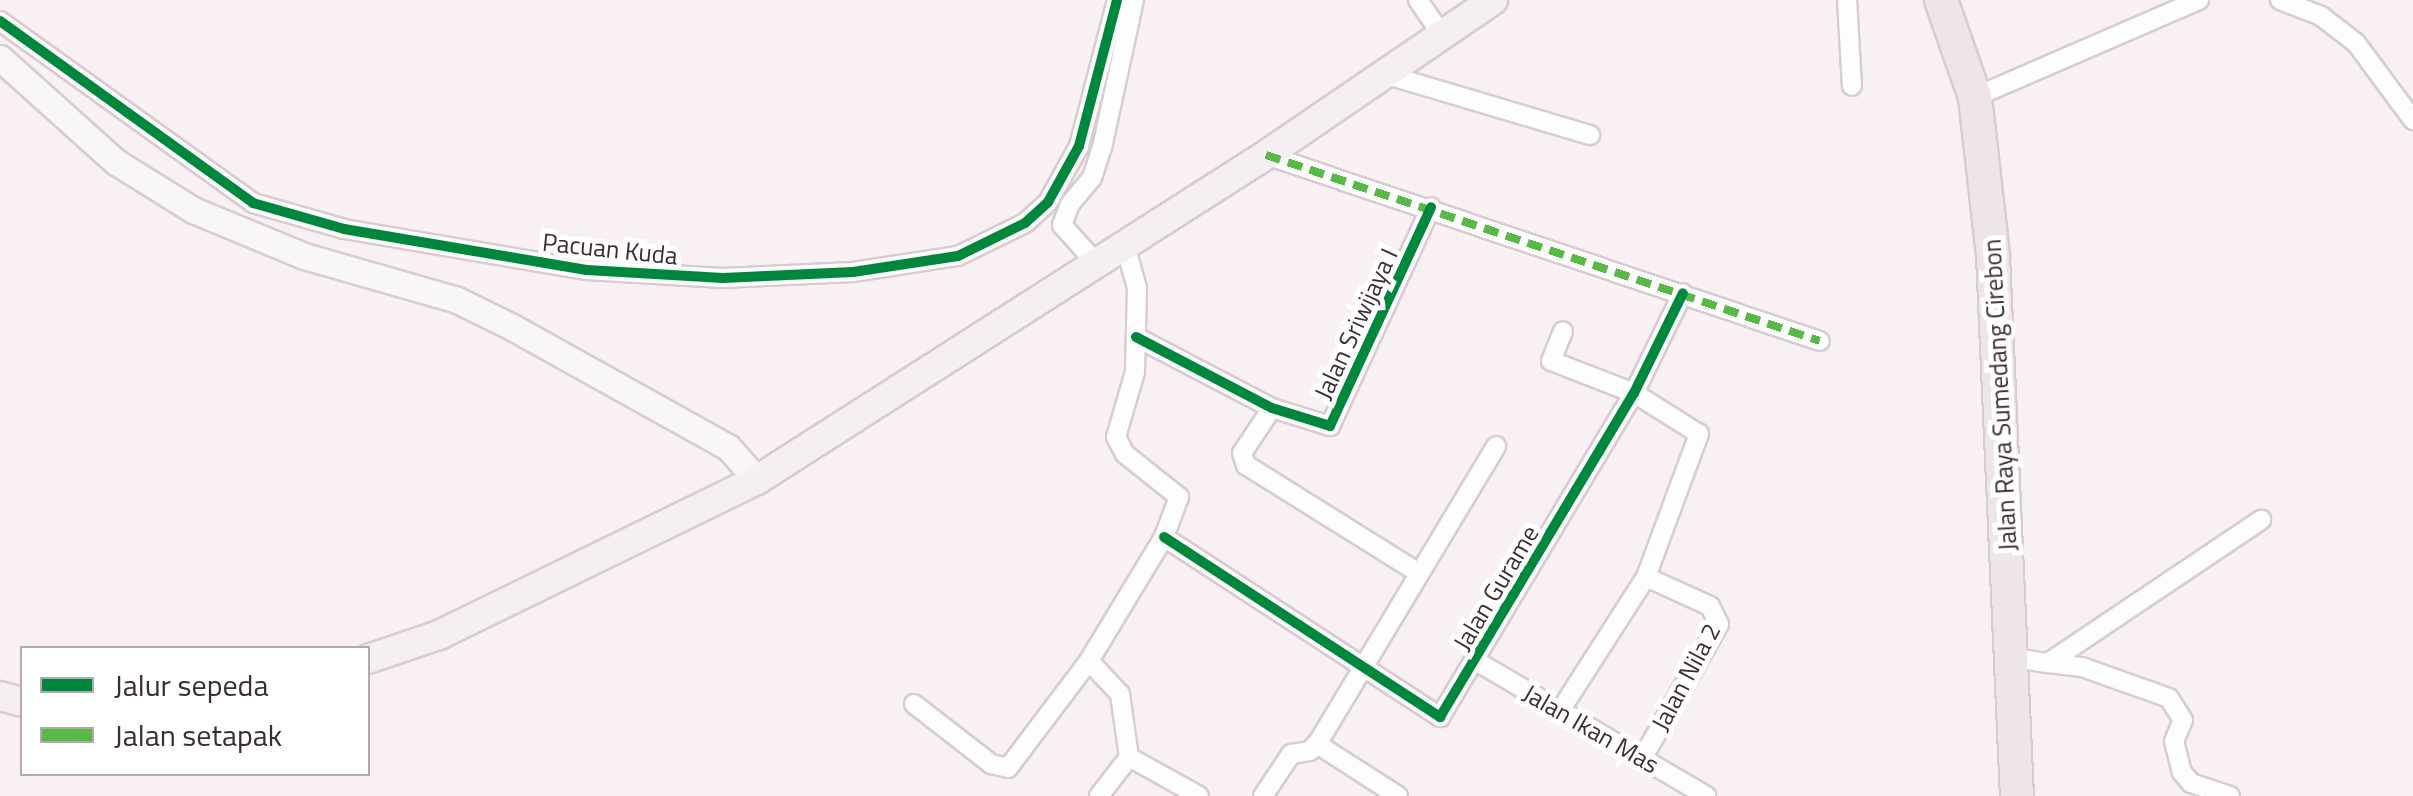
<!DOCTYPE html>
<style>
body{margin:0}
#map{position:relative;width:2413px;height:796px;overflow:hidden;background:#f8f0f2;font-family:"Titillium Web",sans-serif}
div>[style]{position:absolute}
[style*='--x']{left:calc(var(--x)*1px);top:calc(var(--y)*1px);width:calc(var(--w)*1px);rotate:calc(var(--a)*1deg)}
.roads{filter:drop-shadow(2px 0 #d7cdd0) drop-shadow(-2px 0 #d7cdd0) drop-shadow(0 2px #d7cdd0) drop-shadow(0 -2px #d7cdd0)}
.street>*{height:18px;margin:-9px;padding:0 9px;transform-origin:9px;border-radius:9px;background:#fefdfd}
.secondary>*{height:25px;margin:-12.5px;padding:0 12.5px;transform-origin:12.5px;border-radius:12.5px;background:#f9f6f8}
.primary>*{height:28px;margin:-14px;padding:0 14px;transform-origin:14px;border-radius:14px;background:#f5eef2}
.highway>*{height:32px;margin:-16px;padding:0 16px;transform-origin:16px;border-radius:16px;background:#eee5eb}
.quiet>*{height:8px;margin-top:-4px;transform-origin:0;background:repeating-linear-gradient(90deg,#58b947 0 15px,transparent 0 23px)}
.cycleway>*{height:10px;margin:-5px;padding:0 5px;transform-origin:5px;border-radius:5px;background:#00873e}
span{translate:-50% -50%;white-space:nowrap;text-align:center;line-height:1.15;-webkit-text-stroke:10px #fff;paint-order:stroke}
.street-label{font-size:25px;color:#3b2e32}
.legend{position:absolute;left:20px;top:646px;width:350px;height:130px;box-sizing:border-box;background:#fff;border:2px solid #b1abad;margin:0;padding:12px 18px;list-style:none;font-size:30px;color:#3b2e32}
.legend li{display:flex;align-items:center;gap:20px;height:50px}
.legend b{width:50px;border:2px solid #b1abad}
</style>
<div id="map">
<div class="roads">
<div class="street">
<i style="--x:1418;--y:0;--w:42;--a:55.6"></i>
<i style="--x:1847;--y:0;--w:86;--a:86.7"></i>
<i style="--x:2280;--y:0;--w:44;--a:21.3"></i>
<i style="--x:2321;--y:16;--w:44;--a:37.6"></i>
<i style="--x:2356;--y:43;--w:96;--a:53.5"></i>
<i style="--x:0;--y:21;--w:312;--a:35.7"></i>
<i style="--x:253;--y:203;--w:95;--a:15.9"></i>
<i style="--x:344;--y:229;--w:246;--a:9.6"></i>
<i style="--x:587;--y:270;--w:136;--a:3.4"></i>
<i style="--x:723;--y:278;--w:130;--a:-2.6"></i>
<i style="--x:853;--y:272;--w:106;--a:-8.7"></i>
<i style="--x:958;--y:256;--w:75;--a:-26.2"></i>
<i style="--x:1025;--y:223;--w:31;--a:-42"></i>
<i style="--x:1048;--y:202;--w:64;--a:-61"></i>
<i style="--x:1079;--y:146;--w:151;--a:-75.4"></i>
<i style="--x:1384;--y:74;--w:215;--a:16.5"></i>
<i style="--x:1975;--y:97;--w:244;--a:-23.4"></i>
<i style="--x:1266;--y:155;--w:584;--a:18.56"></i>
<i style="--x:1125;--y:245;--w:45;--a:74.4"></i>
<i style="--x:1137;--y:288;--w:84;--a:91.4"></i>
<i style="--x:1135;--y:372;--w:68;--a:106.3"></i>
<i style="--x:1116;--y:437;--w:19;--a:62"></i>
<i style="--x:1125;--y:454;--w:69;--a:38.5"></i>
<i style="--x:1179;--y:497;--w:43;--a:110.6"></i>
<i style="--x:1164;--y:537;--w:145;--a:121.2"></i>
<i style="--x:1089;--y:661;--w:45;--a:46.8"></i>
<i style="--x:1120;--y:694;--w:64;--a:81.9"></i>
<i style="--x:1129;--y:757;--w:80;--a:29.1"></i>
<i style="--x:1096;--y:263;--w:51;--a:-131.8"></i>
<i style="--x:1062;--y:225;--w:22;--a:-69"></i>
<i style="--x:1070;--y:204;--w:34;--a:-50"></i>
<i style="--x:1092;--y:178;--w:32;--a:-72"></i>
<i style="--x:1102;--y:148;--w:151;--a:-77.8"></i>
<i style="--x:1136;--y:337;--w:153;--a:27.6"></i>
<i style="--x:1272;--y:408;--w:61;--a:17.2"></i>
<i style="--x:1330;--y:426;--w:241;--a:-65.2"></i>
<i style="--x:1272;--y:408;--w:54;--a:123.7"></i>
<i style="--x:1242;--y:453;--w:13;--a:72"></i>
<i style="--x:1246;--y:465;--w:204;--a:32"></i>
<i style="--x:1164;--y:537;--w:330;--a:33.1"></i>
<i style="--x:1440;--y:717;--w:378;--a:-59.1"></i>
<i style="--x:1634;--y:393;--w:111;--a:-63.9"></i>
<i style="--x:2015;--y:658;--w:33;--a:9"></i>
<i style="--x:2048;--y:663;--w:257;--a:-33.9"></i>
<i style="--x:1476;--y:661;--w:267;--a:30.4"></i>
<i style="--x:2048;--y:663;--w:34;--a:7"></i>
<i style="--x:2082;--y:667;--w:92;--a:19.6"></i>
<i style="--x:2169;--y:698;--w:26;--a:58"></i>
<i style="--x:2183;--y:720;--w:23;--a:113"></i>
<i style="--x:2174;--y:741;--w:32;--a:76"></i>
<i style="--x:2182;--y:772;--w:14;--a:51"></i>
<i style="--x:2191;--y:783;--w:41;--a:18.4"></i>
<i style="--x:914;--y:704;--w:98;--a:37.9"></i>
<i style="--x:991;--y:764;--w:17;--a:13"></i>
<i style="--x:1008;--y:768;--w:134;--a:-52.9"></i>
<i style="--x:1560;--y:711;--w:159;--a:-57.3"></i>
<i style="--x:1646;--y:577;--w:153;--a:-69.7"></i>
<i style="--x:1699;--y:434;--w:77;--a:-147.8"></i>
<i style="--x:1634;--y:393;--w:89;--a:-158.9"></i>
<i style="--x:1551;--y:361;--w:32;--a:-68"></i>
<i style="--x:1317;--y:744;--w:96;--a:32.7"></i>
<i style="--x:1642;--y:759;--w:155;--a:-60.3"></i>
<i style="--x:1719;--y:624;--w:20;--a:-117"></i>
<i style="--x:1710;--y:606;--w:70;--a:-155.6"></i>
<i style="--x:1099;--y:796;--w:49;--a:-52.4"></i>
<i style="--x:1263;--y:796;--w:50;--a:-56.3"></i>
<i style="--x:1291;--y:754;--w:19;--a:-9"></i>
<i style="--x:1310;--y:751;--w:13;--a:-48"></i>
<i style="--x:1319;--y:741;--w:344;--a:-59"></i>
</div>
<div class="secondary">
<i style="--x:0;--y:58;--w:156;--a:41.9"></i>
<i style="--x:116;--y:162;--w:91;--a:31.9"></i>
<i style="--x:193;--y:210;--w:120;--a:22.5"></i>
<i style="--x:304;--y:256;--w:159;--a:16"></i>
<i style="--x:457;--y:300;--w:61;--a:26.1"></i>
<i style="--x:512;--y:327;--w:247;--a:29.1"></i>
<i style="--x:728;--y:447;--w:44;--a:48.7"></i>
</div>
<div class="primary">
<i style="--x:368;--y:659;--w:75;--a:-18.7"></i>
<i style="--x:439;--y:635;--w:354;--a:-26"></i>
<i style="--x:757;--y:480;--w:604;--a:-32.56"></i>
<i style="--x:1266;--y:155;--w:275;--a:-34.3"></i>
<i style="--x:0;--y:696;--w:23;--a:15"></i>
</div>
<div class="highway">
<i style="--x:1941;--y:0;--w:103;--a:70.7"></i>
<i style="--x:1975;--y:97;--w:160;--a:83.5"></i>
<i style="--x:1993;--y:256;--w:541;--a:87.46"></i>
</div>
</div>
<div class="quiet">
<i style="--x:1266;--y:155;--w:584;--a:18.56"></i>
</div>
<div class="cycleway">
<i style="--x:0;--y:21;--w:312;--a:35.7"></i>
<i style="--x:253;--y:203;--w:95;--a:15.9"></i>
<i style="--x:344;--y:229;--w:246;--a:9.6"></i>
<i style="--x:587;--y:270;--w:136;--a:3.4"></i>
<i style="--x:723;--y:278;--w:130;--a:-2.6"></i>
<i style="--x:853;--y:272;--w:106;--a:-8.7"></i>
<i style="--x:958;--y:256;--w:75;--a:-26.2"></i>
<i style="--x:1025;--y:223;--w:31;--a:-42"></i>
<i style="--x:1048;--y:202;--w:64;--a:-61"></i>
<i style="--x:1079;--y:146;--w:151;--a:-75.4"></i>
<i style="--x:1136;--y:337;--w:153;--a:27.6"></i>
<i style="--x:1272;--y:408;--w:61;--a:17.2"></i>
<i style="--x:1330;--y:426;--w:241;--a:-65.2"></i>
<i style="--x:1164;--y:537;--w:330;--a:33.1"></i>
<i style="--x:1440;--y:717;--w:378;--a:-59.1"></i>
<i style="--x:1634;--y:393;--w:111;--a:-63.9"></i>
</div>
<div class="street-label">
<span style="left:610px;top:249px;rotate:6deg">Pacuan Kuda</span>
<span style="left:1356px;top:324px;rotate:-65deg">Jalan Sriwijaya I</span>
<span style="left:2000px;top:395px;rotate:-93deg">Jalan Raya Sumedang Cirebon</span>
<span style="left:1496px;top:588px;rotate:-59deg">Jalan Gurame</span>
<span style="left:1686px;top:677px;rotate:-62deg">Jalan Nila 2</span>
<span style="left:1591px;top:729px;rotate:30deg">Jalan Ikan Mas</span>
</div>
<ul class="legend">
<li><b style="height:12px;background:#00873e"></b>Jalur sepeda</li>
<li><b style="height:12px;background:#58b947"></b>Jalan setapak</li>
</ul>
</div>
